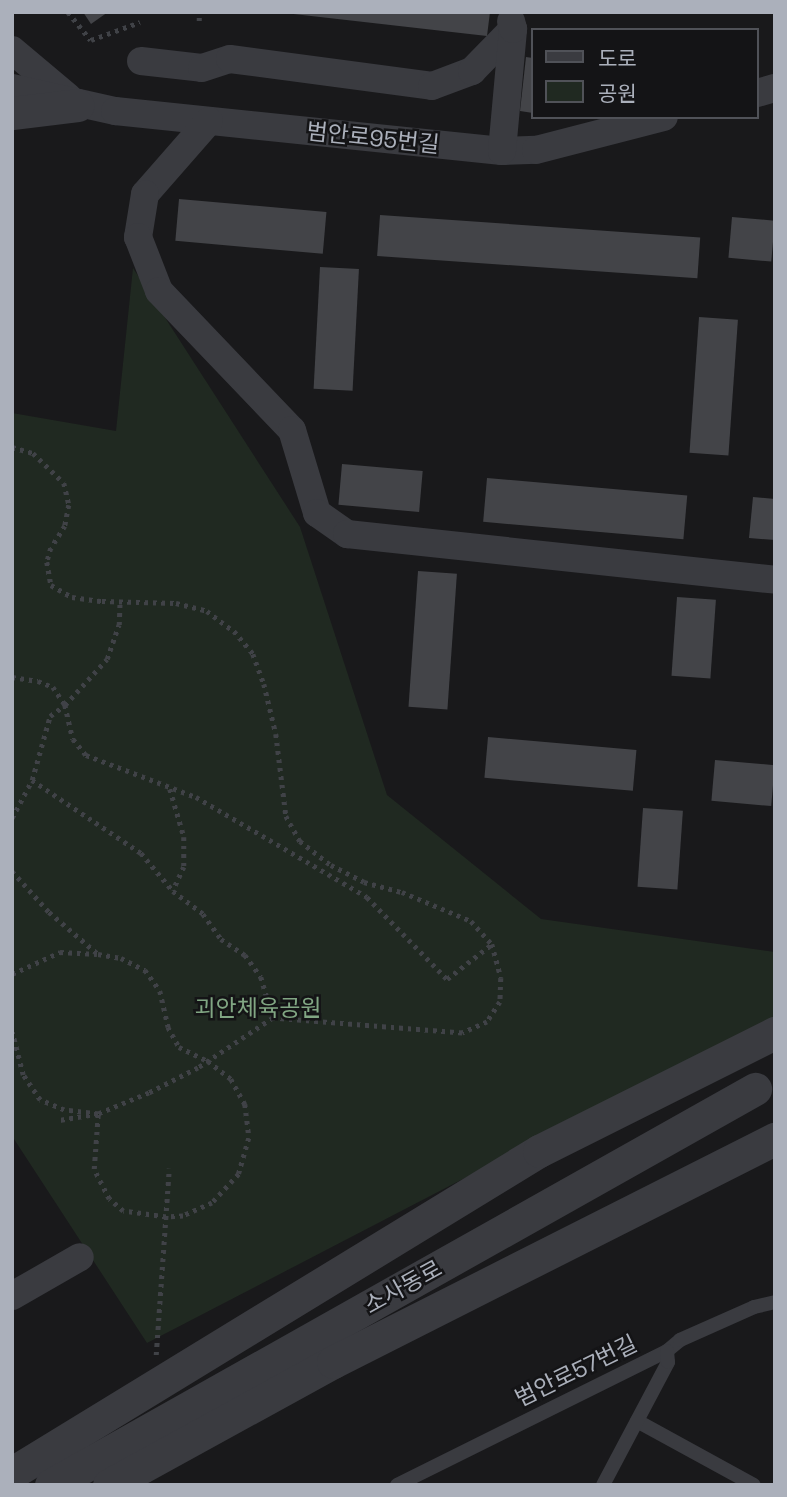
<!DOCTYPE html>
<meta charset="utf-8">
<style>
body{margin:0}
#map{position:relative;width:787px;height:1497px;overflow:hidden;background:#19191b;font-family:"Space Grotesk","Noto Sans KR",sans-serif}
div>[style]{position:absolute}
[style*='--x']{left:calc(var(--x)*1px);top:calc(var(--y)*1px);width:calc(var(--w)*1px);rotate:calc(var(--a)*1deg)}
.green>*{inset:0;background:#202921}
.building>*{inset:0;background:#434448;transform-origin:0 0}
.path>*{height:4.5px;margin-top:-2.25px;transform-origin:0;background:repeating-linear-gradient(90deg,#404247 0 3.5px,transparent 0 8.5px)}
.service>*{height:14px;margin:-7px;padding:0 7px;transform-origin:7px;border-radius:7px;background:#3a3b40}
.minor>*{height:28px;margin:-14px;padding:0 14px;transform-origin:14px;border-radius:14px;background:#3a3b40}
.tertiary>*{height:33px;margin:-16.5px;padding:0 16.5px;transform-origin:16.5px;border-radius:16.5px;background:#3a3b40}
span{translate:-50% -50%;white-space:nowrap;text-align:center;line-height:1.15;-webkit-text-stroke:5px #141416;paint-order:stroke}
.street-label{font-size:23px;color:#abb0bb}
.park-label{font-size:23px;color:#81a683}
.frame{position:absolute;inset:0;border:14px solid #abb0bb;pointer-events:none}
.legend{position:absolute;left:531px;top:28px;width:228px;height:91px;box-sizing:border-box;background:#141416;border:2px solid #505258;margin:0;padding:9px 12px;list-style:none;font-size:21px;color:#abb0bb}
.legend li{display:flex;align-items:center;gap:14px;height:35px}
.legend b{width:35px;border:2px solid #505258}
</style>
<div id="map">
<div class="green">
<i style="clip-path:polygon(133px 268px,300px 527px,387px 795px,541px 919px,775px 952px,775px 1017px,147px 1343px,12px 1136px,12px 413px,116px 431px)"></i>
</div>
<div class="building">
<i style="clip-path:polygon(83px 12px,108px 12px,91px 24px)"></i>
<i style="clip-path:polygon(276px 12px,490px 12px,487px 36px)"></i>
<i style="clip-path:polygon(526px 57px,533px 58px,533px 113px,520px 111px)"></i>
<i style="left:179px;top:199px;width:148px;height:42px;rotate:5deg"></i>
<i style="left:380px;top:215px;width:321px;height:41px;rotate:4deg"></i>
<i style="left:732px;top:217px;width:43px;height:41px;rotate:5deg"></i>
<i style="left:320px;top:267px;width:39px;height:122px;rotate:3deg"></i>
<i style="left:699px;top:317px;width:39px;height:136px;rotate:4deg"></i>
<i style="left:342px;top:464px;width:81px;height:41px;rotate:5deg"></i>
<i style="left:487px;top:478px;width:201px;height:44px;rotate:5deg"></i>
<i style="clip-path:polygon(753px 497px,775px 499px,775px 540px,749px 538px)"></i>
<i style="left:418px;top:571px;width:39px;height:136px;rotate:4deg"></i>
<i style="left:677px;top:597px;width:39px;height:79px;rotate:4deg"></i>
<i style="left:488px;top:737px;width:149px;height:41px;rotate:5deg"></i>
<i style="left:715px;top:760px;width:60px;height:41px;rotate:5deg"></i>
<i style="left:643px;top:808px;width:40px;height:79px;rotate:4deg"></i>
</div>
<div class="path">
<i style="--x:68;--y:12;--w:36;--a:51"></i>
<i style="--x:91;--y:40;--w:52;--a:-20.2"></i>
<i style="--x:199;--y:21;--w:9;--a:-90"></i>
<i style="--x:12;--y:447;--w:22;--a:16"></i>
<i style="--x:33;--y:453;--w:43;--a:44.1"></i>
<i style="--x:64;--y:483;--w:23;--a:77"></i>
<i style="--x:69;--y:505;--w:21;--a:101"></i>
<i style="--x:65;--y:526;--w:26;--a:122"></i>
<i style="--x:51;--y:548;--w:15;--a:106"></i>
<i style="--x:47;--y:562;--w:23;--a:80"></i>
<i style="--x:51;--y:585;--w:24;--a:30"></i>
<i style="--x:72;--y:597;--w:30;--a:8"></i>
<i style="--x:102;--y:601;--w:74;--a:1.5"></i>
<i style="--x:176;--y:603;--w:32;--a:14"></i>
<i style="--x:207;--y:611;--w:34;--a:37"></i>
<i style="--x:234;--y:631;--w:30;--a:50"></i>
<i style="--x:253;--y:654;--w:32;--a:70"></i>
<i style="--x:264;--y:684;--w:51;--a:76.5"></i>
<i style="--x:276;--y:734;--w:83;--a:83"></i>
<i style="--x:286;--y:816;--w:29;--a:61"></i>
<i style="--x:300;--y:841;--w:39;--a:38"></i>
<i style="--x:331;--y:865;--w:37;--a:27"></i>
<i style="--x:364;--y:882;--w:39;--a:15"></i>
<i style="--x:402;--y:892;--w:75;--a:22.8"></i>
<i style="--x:471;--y:921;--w:31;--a:48"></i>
<i style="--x:492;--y:944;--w:35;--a:75"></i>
<i style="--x:501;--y:978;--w:24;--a:92"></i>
<i style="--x:500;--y:1002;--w:24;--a:123"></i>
<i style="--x:487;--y:1022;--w:27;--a:156"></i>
<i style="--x:462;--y:1033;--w:190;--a:-175.5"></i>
<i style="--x:273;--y:1018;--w:90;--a:146.3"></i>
<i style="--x:198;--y:1068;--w:55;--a:153"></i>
<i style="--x:149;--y:1093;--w:55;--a:157.6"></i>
<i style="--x:98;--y:1114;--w:42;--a:170.3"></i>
<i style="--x:12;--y:677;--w:26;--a:9"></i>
<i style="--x:38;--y:681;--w:16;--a:22"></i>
<i style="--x:53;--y:687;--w:22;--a:56"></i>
<i style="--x:65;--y:705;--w:35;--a:77"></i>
<i style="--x:73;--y:739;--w:21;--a:51"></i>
<i style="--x:86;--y:755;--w:118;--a:20.9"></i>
<i style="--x:196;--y:797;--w:198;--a:30.3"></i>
<i style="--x:367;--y:897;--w:115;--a:45.7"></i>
<i style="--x:447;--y:979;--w:57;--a:-37.9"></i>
<i style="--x:32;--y:780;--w:131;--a:33.8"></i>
<i style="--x:141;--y:853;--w:50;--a:49.9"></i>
<i style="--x:173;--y:891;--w:38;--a:37"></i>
<i style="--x:203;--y:914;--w:31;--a:54"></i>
<i style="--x:221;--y:939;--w:29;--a:34"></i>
<i style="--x:245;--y:955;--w:27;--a:54"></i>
<i style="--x:261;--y:977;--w:43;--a:73.7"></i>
<i style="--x:170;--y:789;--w:50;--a:73.7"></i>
<i style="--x:184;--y:837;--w:30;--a:90"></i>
<i style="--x:184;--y:867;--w:26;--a:115"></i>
<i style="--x:12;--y:818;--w:43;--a:-62.2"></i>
<i style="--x:32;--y:780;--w:66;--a:-74.3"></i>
<i style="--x:50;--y:716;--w:19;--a:-36"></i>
<i style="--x:65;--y:705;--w:62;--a:-47.6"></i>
<i style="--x:107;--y:659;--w:36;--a:-71"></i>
<i style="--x:119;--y:625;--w:23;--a:-88"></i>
<i style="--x:12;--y:871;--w:55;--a:47.9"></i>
<i style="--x:49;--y:912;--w:65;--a:40.6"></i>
<i style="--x:98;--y:954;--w:23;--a:10"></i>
<i style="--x:121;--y:958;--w:27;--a:27"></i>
<i style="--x:145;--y:970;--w:26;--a:54"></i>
<i style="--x:160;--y:991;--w:37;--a:77"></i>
<i style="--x:168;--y:1027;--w:23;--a:61"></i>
<i style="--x:179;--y:1047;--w:32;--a:26"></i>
<i style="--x:208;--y:1061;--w:29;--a:38"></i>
<i style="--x:231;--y:1079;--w:29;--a:61"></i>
<i style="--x:245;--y:1104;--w:34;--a:83"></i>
<i style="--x:249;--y:1138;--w:37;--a:106"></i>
<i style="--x:239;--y:1174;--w:40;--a:133"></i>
<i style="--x:212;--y:1203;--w:32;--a:156"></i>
<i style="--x:183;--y:1216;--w:17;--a:177"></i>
<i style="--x:166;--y:1217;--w:43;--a:-172.1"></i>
<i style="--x:123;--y:1211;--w:18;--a:-139"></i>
<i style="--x:109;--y:1199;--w:34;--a:-117"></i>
<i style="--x:94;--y:1169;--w:55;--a:-85.8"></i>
<i style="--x:98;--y:1114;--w:34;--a:-173"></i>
<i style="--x:64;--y:1110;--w:26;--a:-157"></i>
<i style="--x:40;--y:1100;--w:30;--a:-124"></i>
<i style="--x:23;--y:1075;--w:44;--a:-104.3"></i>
<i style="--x:12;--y:974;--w:53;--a:-24.6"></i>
<i style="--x:60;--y:952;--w:37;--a:3"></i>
<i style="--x:156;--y:1355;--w:187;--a:-86"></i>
</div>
<div class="service">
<i style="--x:637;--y:1421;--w:133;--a:28.7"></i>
<i style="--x:397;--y:1485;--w:301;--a:-26.4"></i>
<i style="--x:667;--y:1351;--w:17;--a:-40"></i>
<i style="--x:680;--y:1340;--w:81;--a:-24"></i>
<i style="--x:754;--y:1307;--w:22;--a:-13"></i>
<i style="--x:603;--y:1485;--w:139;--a:-62.1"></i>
<i style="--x:668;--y:1362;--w:11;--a:-95"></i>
</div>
<div class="minor">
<i style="--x:12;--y:50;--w:73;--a:40"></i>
<i style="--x:141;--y:61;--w:61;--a:6.5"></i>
<i style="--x:202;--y:68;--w:29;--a:-18"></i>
<i style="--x:230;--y:59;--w:204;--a:7.6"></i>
<i style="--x:432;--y:86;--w:43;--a:-20.6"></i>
<i style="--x:472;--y:71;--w:59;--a:-45.7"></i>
<i style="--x:12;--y:88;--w:106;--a:12.6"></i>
<i style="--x:115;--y:111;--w:389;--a:5.9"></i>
<i style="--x:502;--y:151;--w:34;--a:-2"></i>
<i style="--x:536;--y:150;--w:132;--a:-14.5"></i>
<i style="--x:757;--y:93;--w:19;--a:-16"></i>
<i style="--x:209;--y:121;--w:97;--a:131.2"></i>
<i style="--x:145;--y:194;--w:44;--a:99.2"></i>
<i style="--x:138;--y:237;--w:58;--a:68.7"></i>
<i style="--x:159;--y:291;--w:192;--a:46.3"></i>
<i style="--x:292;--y:430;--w:87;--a:73.2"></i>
<i style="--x:317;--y:513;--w:37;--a:35"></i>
<i style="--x:347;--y:534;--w:430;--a:6.1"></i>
<i style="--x:502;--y:151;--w:122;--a:-84.8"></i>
<i style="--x:513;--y:29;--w:8;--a:-104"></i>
<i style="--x:12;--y:1296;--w:78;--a:-29.8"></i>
</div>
<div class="tertiary">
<i style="--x:12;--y:113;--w:66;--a:-6.9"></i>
<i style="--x:12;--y:1473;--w:618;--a:-31.43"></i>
<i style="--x:539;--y:1151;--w:264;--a:-26.6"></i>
<i style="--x:51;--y:1485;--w:808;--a:-29.36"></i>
<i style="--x:109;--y:1485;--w:256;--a:-28.8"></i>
<i style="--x:333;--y:1362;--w:495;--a:-26.8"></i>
</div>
<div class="street-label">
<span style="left:373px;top:138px;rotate:6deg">범안로95번길</span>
<span style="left:403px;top:1287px;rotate:-29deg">소사동로</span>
<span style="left:576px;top:1371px;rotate:-26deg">범안로57번길</span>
</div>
<div class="park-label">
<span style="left:258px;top:1008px">괴안체육공원</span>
</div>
<div class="frame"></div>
<ul class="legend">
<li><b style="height:9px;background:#3a3b40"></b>도로</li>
<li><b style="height:19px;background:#202921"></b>공원</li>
</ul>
</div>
